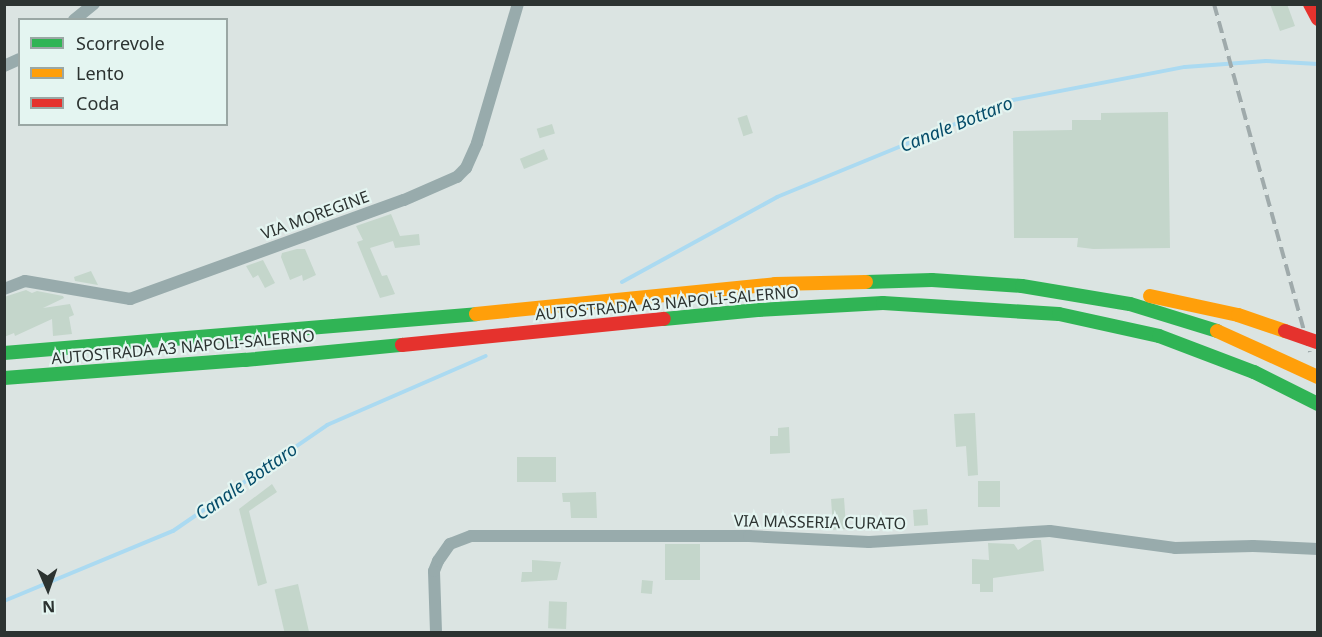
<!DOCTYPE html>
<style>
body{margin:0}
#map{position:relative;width:1322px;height:637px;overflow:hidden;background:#dbe4e2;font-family:"Noto Sans",sans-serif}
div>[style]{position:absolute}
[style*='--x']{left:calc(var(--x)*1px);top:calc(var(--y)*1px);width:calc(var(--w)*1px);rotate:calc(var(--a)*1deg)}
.stream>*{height:4px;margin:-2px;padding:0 2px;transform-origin:2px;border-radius:2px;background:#abdaf1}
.building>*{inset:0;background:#c4d6cb;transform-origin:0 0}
.street>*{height:12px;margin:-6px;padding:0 6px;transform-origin:6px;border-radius:6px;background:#98abac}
.fast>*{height:14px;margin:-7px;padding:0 7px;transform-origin:7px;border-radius:7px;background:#30b455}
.slow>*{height:14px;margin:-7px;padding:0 7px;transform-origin:7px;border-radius:7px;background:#ff9f0a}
.jam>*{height:14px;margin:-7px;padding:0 7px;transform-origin:7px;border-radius:7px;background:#e5322d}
.rail>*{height:4px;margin-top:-2px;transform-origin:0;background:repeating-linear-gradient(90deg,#9faaab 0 12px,transparent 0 18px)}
.jam-bridge>*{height:14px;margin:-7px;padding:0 7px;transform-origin:7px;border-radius:7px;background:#e5322d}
span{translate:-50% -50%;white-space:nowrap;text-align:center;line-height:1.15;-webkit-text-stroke:4.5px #e4f5f1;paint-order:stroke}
.street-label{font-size:16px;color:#2c3331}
.water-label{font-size:18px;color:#054c69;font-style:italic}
.frame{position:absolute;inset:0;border:6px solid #2c3331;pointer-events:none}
.legend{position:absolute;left:18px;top:18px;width:210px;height:108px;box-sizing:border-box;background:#e4f5f1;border:2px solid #9aa7a4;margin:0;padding:8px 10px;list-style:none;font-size:18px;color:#2c3331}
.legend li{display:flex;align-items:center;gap:12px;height:30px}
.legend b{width:30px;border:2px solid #9aa7a4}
.north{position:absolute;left:18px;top:559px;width:60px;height:60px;-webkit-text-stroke:4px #e4f5f1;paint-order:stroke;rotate:178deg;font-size:16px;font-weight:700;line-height:24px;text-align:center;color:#2c3331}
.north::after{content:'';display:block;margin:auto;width:21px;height:27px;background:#2c3331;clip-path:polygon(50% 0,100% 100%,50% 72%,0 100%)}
</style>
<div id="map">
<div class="stream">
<i style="--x:622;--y:282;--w:177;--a:-28.7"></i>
<i style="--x:777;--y:197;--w:255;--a:-22.3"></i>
<i style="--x:1013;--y:100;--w:175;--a:-10.9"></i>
<i style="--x:1185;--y:67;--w:81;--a:-4.2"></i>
<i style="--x:1266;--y:61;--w:52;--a:3.3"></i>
<i style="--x:4;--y:601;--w:183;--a:-22.5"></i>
<i style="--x:173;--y:531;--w:187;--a:-34.5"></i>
<i style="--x:327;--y:425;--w:173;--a:-23.5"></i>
</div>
<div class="building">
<i style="clip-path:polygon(1270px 4px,1287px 4px,1295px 26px,1280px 31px)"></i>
<i style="clip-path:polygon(1168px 112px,1170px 248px,1093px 249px,1077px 247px,1078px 238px,1014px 238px,1013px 131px,1072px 130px,1072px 120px,1101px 120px,1101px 113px)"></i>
<i style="left:747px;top:115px;width:19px;height:10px;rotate:72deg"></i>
<i style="left:552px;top:124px;width:10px;height:16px;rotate:73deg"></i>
<i style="left:544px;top:149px;width:11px;height:26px;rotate:68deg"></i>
<i style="clip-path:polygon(391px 214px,400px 236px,419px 234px,420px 245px,395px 248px,393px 241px,370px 248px,382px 276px,387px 275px,395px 294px,380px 298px,357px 242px,363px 240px,356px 226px)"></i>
<i style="clip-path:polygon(297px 249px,305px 249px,316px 275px,303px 281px,302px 275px,290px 280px,281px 257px,282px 253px)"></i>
<i style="clip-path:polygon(263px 260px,275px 283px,265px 288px,258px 275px,253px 278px,246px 266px)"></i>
<i style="clip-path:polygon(91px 271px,98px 285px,75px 281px,74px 277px)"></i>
<i style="clip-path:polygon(26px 290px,32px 293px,37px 291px,63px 296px,64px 298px,43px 308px,70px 304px,74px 315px,69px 317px,72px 334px,53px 336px,52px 319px,15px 336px,14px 333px,4px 337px,4px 297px)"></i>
<i style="clip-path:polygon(975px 413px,978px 475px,968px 476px,966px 446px,956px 447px,954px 414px)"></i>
<i style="clip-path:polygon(789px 427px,790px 453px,770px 454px,770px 436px,778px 436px,778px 428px)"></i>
<i style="left:517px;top:457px;width:39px;height:25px"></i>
<i style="left:1000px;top:481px;width:26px;height:22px;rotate:90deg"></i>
<i style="clip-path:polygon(272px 484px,277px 492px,249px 511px,267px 583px,258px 586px,239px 509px)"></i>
<i style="clip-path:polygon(596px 492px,597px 518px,571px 518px,570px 502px,563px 502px,562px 493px)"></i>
<i style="left:844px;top:498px;width:31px;height:13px;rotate:86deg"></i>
<i style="left:927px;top:509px;width:16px;height:14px;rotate:86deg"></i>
<i style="clip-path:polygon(1034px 540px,1041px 540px,1044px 571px,993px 578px,993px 592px,980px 592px,980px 584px,972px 584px,972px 559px,989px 560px,988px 543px,1014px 544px,1018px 550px)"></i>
<i style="left:665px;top:544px;width:35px;height:36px"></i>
<i style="clip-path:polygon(532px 560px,561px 562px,557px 580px,521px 582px,522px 572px,532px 572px)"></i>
<i style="left:642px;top:580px;width:11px;height:13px;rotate:5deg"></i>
<i style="left:298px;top:584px;width:50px;height:24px;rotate:77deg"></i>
<i style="left:567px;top:602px;width:27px;height:18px;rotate:92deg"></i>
</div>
<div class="street">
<i style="--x:74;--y:20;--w:26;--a:-39"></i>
<i style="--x:4;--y:66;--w:17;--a:-24"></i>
<i style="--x:4;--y:289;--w:22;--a:-21"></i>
<i style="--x:25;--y:281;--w:107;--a:9.7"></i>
<i style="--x:130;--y:299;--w:291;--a:-19.9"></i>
<i style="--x:404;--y:200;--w:58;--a:-23.5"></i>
<i style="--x:457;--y:177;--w:13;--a:-45"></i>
<i style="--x:466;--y:168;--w:27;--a:-66"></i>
<i style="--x:477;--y:143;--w:145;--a:-73.6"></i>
<i style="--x:436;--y:632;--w:61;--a:-91.9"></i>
<i style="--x:434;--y:571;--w:11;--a:-68"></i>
<i style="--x:438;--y:561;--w:21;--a:-55"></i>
<i style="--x:450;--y:544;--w:22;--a:-21"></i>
<i style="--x:471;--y:536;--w:278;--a:0"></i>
<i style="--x:749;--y:536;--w:120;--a:2.9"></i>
<i style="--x:869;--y:542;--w:181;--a:-3.5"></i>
<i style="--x:1050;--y:531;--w:126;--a:7.7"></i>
<i style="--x:1175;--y:548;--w:78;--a:-1.5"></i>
<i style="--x:1253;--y:546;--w:65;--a:2.6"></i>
</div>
<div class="fast">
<i style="--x:866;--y:282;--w:66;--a:-1.7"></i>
<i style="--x:932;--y:280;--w:90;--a:3.8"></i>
<i style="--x:1022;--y:286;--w:109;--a:9.5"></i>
<i style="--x:1130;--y:304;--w:91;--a:17.2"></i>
<i style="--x:664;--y:319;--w:94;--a:-5.5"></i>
<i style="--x:758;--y:310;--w:125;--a:-3.2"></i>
<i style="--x:883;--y:303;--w:176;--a:3.6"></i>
<i style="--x:1059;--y:314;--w:102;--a:12.4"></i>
<i style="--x:1159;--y:336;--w:102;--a:20.8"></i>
<i style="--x:1254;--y:372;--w:72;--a:26.6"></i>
<i style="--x:4;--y:353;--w:474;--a:-4.7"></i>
<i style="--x:4;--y:378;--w:242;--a:-4.3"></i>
<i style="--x:245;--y:360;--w:158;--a:-5.5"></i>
</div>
<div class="slow">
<i style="--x:1150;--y:296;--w:90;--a:12.2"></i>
<i style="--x:1238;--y:315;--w:50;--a:18.8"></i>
<i style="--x:476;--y:314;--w:301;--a:-5.7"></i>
<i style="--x:775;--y:284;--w:91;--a:-1.3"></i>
<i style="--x:1217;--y:331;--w:111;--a:24.5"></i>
</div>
<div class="jam">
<i style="--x:1310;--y:4;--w:17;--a:62"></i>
<i style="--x:402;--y:345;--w:263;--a:-5.7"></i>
</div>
<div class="rail">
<i style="--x:1214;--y:4;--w:361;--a:74.6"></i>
</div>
<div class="jam-bridge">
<i style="--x:1285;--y:331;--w:34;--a:19"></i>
</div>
<div class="street-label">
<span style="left:315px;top:215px;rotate:-20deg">VIA MOREGINE</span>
<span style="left:667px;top:303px;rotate:-5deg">AUTOSTRADA A3 NAPOLI-SALERNO</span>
<span style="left:183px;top:347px;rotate:-5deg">AUTOSTRADA A3 NAPOLI-SALERNO</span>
<span style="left:820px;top:522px;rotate:1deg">VIA MASSERIA CURATO</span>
</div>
<div class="water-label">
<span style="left:956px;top:124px;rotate:-22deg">Canale Bottaro</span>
<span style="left:246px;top:481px;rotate:-35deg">Canale Bottaro</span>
</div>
<div class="frame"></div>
<ul class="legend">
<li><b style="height:8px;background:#30b455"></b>Scorrevole</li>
<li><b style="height:8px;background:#ff9f0a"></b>Lento</li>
<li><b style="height:8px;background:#e5322d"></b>Coda</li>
</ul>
<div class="north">N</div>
</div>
